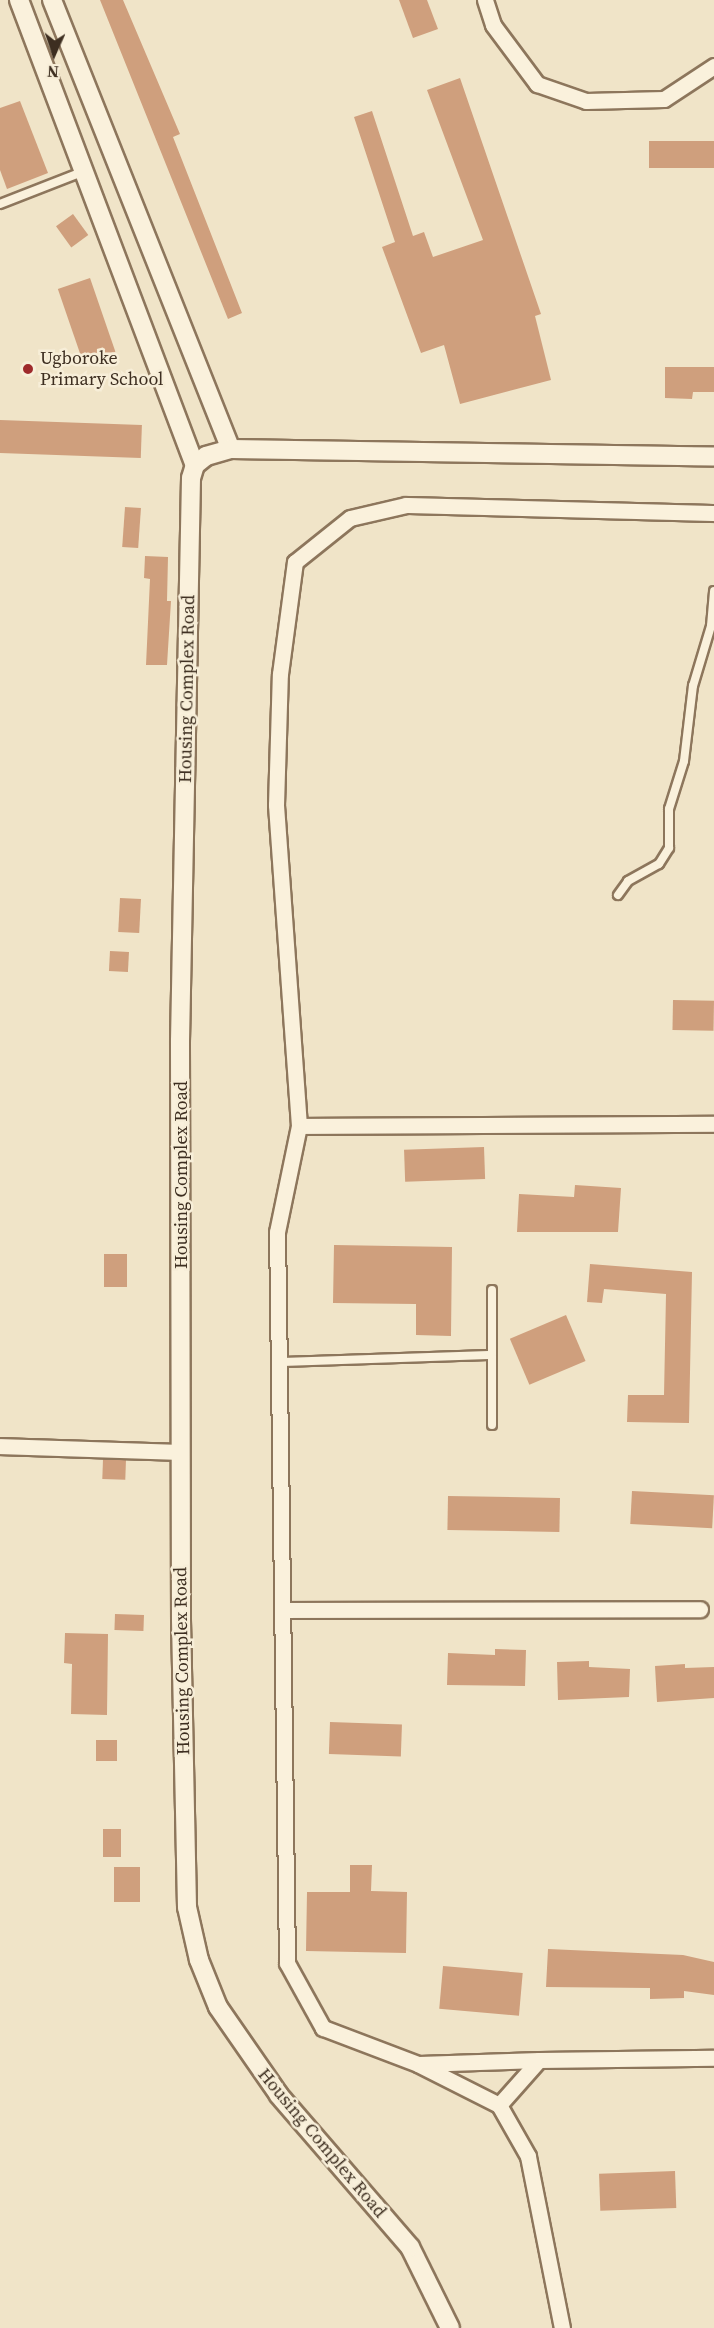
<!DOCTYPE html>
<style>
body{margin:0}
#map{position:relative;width:714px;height:2328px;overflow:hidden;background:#f0e4c8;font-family:"Source Serif 4",serif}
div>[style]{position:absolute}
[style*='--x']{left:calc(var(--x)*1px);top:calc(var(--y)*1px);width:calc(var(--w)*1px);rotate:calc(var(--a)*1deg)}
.building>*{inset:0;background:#cf9f7d;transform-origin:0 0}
.roads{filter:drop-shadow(2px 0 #8d765c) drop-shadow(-2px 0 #8d765c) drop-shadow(0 2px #8d765c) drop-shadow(0 -2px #8d765c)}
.service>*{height:8px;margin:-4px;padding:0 4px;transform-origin:4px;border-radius:4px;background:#faf1dc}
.minor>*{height:15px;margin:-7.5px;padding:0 7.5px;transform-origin:7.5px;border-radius:7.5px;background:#faf1dc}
.tertiary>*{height:18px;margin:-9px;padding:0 9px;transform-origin:9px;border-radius:9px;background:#faf1dc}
.dots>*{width:16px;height:16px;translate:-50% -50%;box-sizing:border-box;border:3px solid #f7eed8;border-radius:50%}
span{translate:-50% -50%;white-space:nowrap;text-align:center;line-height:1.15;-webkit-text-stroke:5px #f7eed8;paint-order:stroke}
.poi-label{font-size:18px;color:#3d2e20}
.left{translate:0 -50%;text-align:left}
.street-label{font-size:18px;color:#3d2e20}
.north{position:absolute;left:24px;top:24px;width:60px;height:60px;-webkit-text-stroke:4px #f7eed8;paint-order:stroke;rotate:183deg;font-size:16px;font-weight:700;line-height:24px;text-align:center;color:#3d2e20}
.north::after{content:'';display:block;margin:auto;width:21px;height:27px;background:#3d2e20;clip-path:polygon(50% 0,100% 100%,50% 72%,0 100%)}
</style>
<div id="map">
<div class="building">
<i style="clip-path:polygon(100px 0,123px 0,180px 134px,173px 137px,242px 313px,228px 319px)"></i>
<i style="clip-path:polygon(399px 0,427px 0,438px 29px,413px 38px)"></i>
<i style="clip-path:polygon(460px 78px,541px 314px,535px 316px,551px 380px,460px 404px,444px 345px,421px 353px,382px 247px,395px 242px,354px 117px,372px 111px,413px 236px,424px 232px,433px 257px,483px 240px,427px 90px)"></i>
<i style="clip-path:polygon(20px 101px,48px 173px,7px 189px,0 170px,0 108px)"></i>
<i style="left:714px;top:141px;width:27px;height:65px;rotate:90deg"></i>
<i style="left:73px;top:214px;width:26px;height:21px;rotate:54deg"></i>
<i style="left:90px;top:278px;width:78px;height:34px;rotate:71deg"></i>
<i style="clip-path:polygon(665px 367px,714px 367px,714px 392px,693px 392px,692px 399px,665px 398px)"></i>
<i style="left:0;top:420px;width:142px;height:33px;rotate:2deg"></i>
<i style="left:125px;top:507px;width:16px;height:40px;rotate:4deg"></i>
<i style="clip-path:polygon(145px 556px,168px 557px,167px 601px,171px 601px,167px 665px,146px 665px,150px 579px,144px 578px)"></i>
<i style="left:120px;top:898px;width:21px;height:34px;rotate:3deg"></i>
<i style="left:110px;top:951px;width:19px;height:20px;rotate:3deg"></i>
<i style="left:673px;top:1000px;width:41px;height:30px;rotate:1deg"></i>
<i style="left:484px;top:1147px;width:32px;height:80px;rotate:88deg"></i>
<i style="clip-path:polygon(575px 1185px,621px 1188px,618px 1232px,517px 1232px,519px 1194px,574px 1197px)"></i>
<i style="clip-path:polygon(334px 1245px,452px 1247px,451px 1336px,416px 1335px,416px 1304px,333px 1303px)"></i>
<i style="left:104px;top:1254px;width:23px;height:33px"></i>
<i style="clip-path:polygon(590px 1264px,692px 1272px,689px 1423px,627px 1422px,628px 1395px,664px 1395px,666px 1294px,604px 1289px,602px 1303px,587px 1302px)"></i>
<i style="left:566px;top:1315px;width:50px;height:61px;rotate:67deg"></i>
<i style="left:103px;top:1459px;width:23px;height:20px;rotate:2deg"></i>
<i style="left:632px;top:1491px;width:82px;height:33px;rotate:3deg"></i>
<i style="left:448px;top:1496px;width:112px;height:34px;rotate:1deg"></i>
<i style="left:115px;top:1614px;width:29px;height:16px;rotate:2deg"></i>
<i style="clip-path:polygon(65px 1633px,108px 1634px,107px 1715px,71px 1714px,72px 1664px,64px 1663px)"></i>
<i style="clip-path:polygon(495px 1649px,526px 1650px,525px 1686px,447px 1685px,448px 1653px,495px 1655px)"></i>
<i style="clip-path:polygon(589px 1661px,589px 1667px,630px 1669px,629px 1697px,558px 1700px,557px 1662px)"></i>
<i style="clip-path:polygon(685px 1664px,685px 1668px,714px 1667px,714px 1698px,657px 1702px,655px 1666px)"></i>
<i style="left:330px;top:1722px;width:72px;height:32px;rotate:2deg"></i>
<i style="left:96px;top:1740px;width:21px;height:21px"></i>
<i style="left:103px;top:1829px;width:18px;height:28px"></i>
<i style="clip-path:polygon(350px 1865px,372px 1865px,371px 1891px,407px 1892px,406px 1953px,306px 1951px,307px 1892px,350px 1892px)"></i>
<i style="left:114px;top:1867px;width:26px;height:35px"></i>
<i style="clip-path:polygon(548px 1949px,683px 1955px,714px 1962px,714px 1995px,684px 1991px,684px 1998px,650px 1999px,650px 1988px,546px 1987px)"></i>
<i style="left:443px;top:1966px;width:80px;height:43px;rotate:5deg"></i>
<i style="left:675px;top:2171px;width:37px;height:76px;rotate:88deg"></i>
</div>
<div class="roads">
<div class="service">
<i style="--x:0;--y:204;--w:88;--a:-21.3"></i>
<i style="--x:618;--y:895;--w:17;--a:-54"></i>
<i style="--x:628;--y:881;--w:35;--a:-29"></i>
<i style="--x:659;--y:864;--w:19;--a:-58"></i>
<i style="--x:669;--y:848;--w:39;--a:-90"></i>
<i style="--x:669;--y:809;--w:50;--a:-72.6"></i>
<i style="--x:684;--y:761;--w:76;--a:-83.2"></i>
<i style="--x:693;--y:686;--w:63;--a:-73.3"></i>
<i style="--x:711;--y:626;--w:35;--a:-85"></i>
<i style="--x:492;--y:1290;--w:135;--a:90"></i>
<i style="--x:279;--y:1362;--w:213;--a:-1.9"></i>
</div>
<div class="minor">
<i style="--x:485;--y:0;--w:26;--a:72"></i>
<i style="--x:493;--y:25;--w:74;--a:53.3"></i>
<i style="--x:537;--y:84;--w:52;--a:19.1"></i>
<i style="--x:586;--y:101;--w:78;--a:-1.5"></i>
<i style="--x:664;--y:99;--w:60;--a:-33.4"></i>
<i style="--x:299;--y:1126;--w:415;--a:-0.3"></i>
<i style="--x:0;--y:1446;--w:181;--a:1.9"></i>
<i style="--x:282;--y:1610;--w:418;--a:-0.1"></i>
<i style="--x:419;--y:2064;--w:120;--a:-1.9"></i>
<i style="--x:499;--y:2105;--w:60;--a:-48.4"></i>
<i style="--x:539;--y:2060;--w:175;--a:-0.7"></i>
<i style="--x:562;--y:2328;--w:175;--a:-101.2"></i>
<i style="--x:528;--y:2156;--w:59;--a:-119.6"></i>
<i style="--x:499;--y:2105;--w:91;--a:-153.2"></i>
<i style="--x:418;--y:2064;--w:102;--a:-159.2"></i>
<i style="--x:323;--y:2028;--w:74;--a:-119"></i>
<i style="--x:287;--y:1963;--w:731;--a:-90.78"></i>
<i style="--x:277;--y:1232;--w:108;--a:-78.3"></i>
<i style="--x:299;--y:1126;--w:322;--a:-94.1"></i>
<i style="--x:276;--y:805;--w:131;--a:-88.3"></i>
<i style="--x:280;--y:674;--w:113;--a:-82.4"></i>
<i style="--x:295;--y:562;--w:70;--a:-38.7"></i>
<i style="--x:350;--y:518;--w:57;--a:-13.1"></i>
<i style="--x:406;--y:505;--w:308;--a:1.5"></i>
</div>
<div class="tertiary">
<i style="--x:19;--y:0;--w:497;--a:69.3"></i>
<i style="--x:52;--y:0;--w:483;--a:68.3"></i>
<i style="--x:450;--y:2328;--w:90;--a:-116.3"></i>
<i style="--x:410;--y:2247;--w:201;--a:-130.8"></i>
<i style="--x:279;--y:2095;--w:107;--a:-124.7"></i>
<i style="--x:218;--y:2007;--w:51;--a:-112"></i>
<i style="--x:199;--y:1960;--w:54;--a:-102.8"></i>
<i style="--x:187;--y:1907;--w:288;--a:-91.2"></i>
<i style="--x:181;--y:1619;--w:578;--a:-90.1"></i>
<i style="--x:180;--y:1041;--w:563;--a:-88.88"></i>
<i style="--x:191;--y:478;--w:14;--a:-73"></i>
<i style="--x:195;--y:465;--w:14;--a:-39"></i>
<i style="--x:206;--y:456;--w:26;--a:-16"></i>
<i style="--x:231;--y:449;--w:483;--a:0.9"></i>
</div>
</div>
<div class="dots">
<i style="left:28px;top:369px;background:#9e2a2b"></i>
</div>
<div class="poi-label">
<span class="left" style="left:40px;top:369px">Ugboroke<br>Primary School</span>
</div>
<div class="street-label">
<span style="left:187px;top:689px;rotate:-89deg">Housing Complex Road</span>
<span style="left:181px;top:1175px;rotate:-90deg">Housing Complex Road</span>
<span style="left:182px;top:1661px;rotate:-91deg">Housing Complex Road</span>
<span style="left:322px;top:2143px;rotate:50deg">Housing Complex Road</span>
</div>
<div class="north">N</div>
</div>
